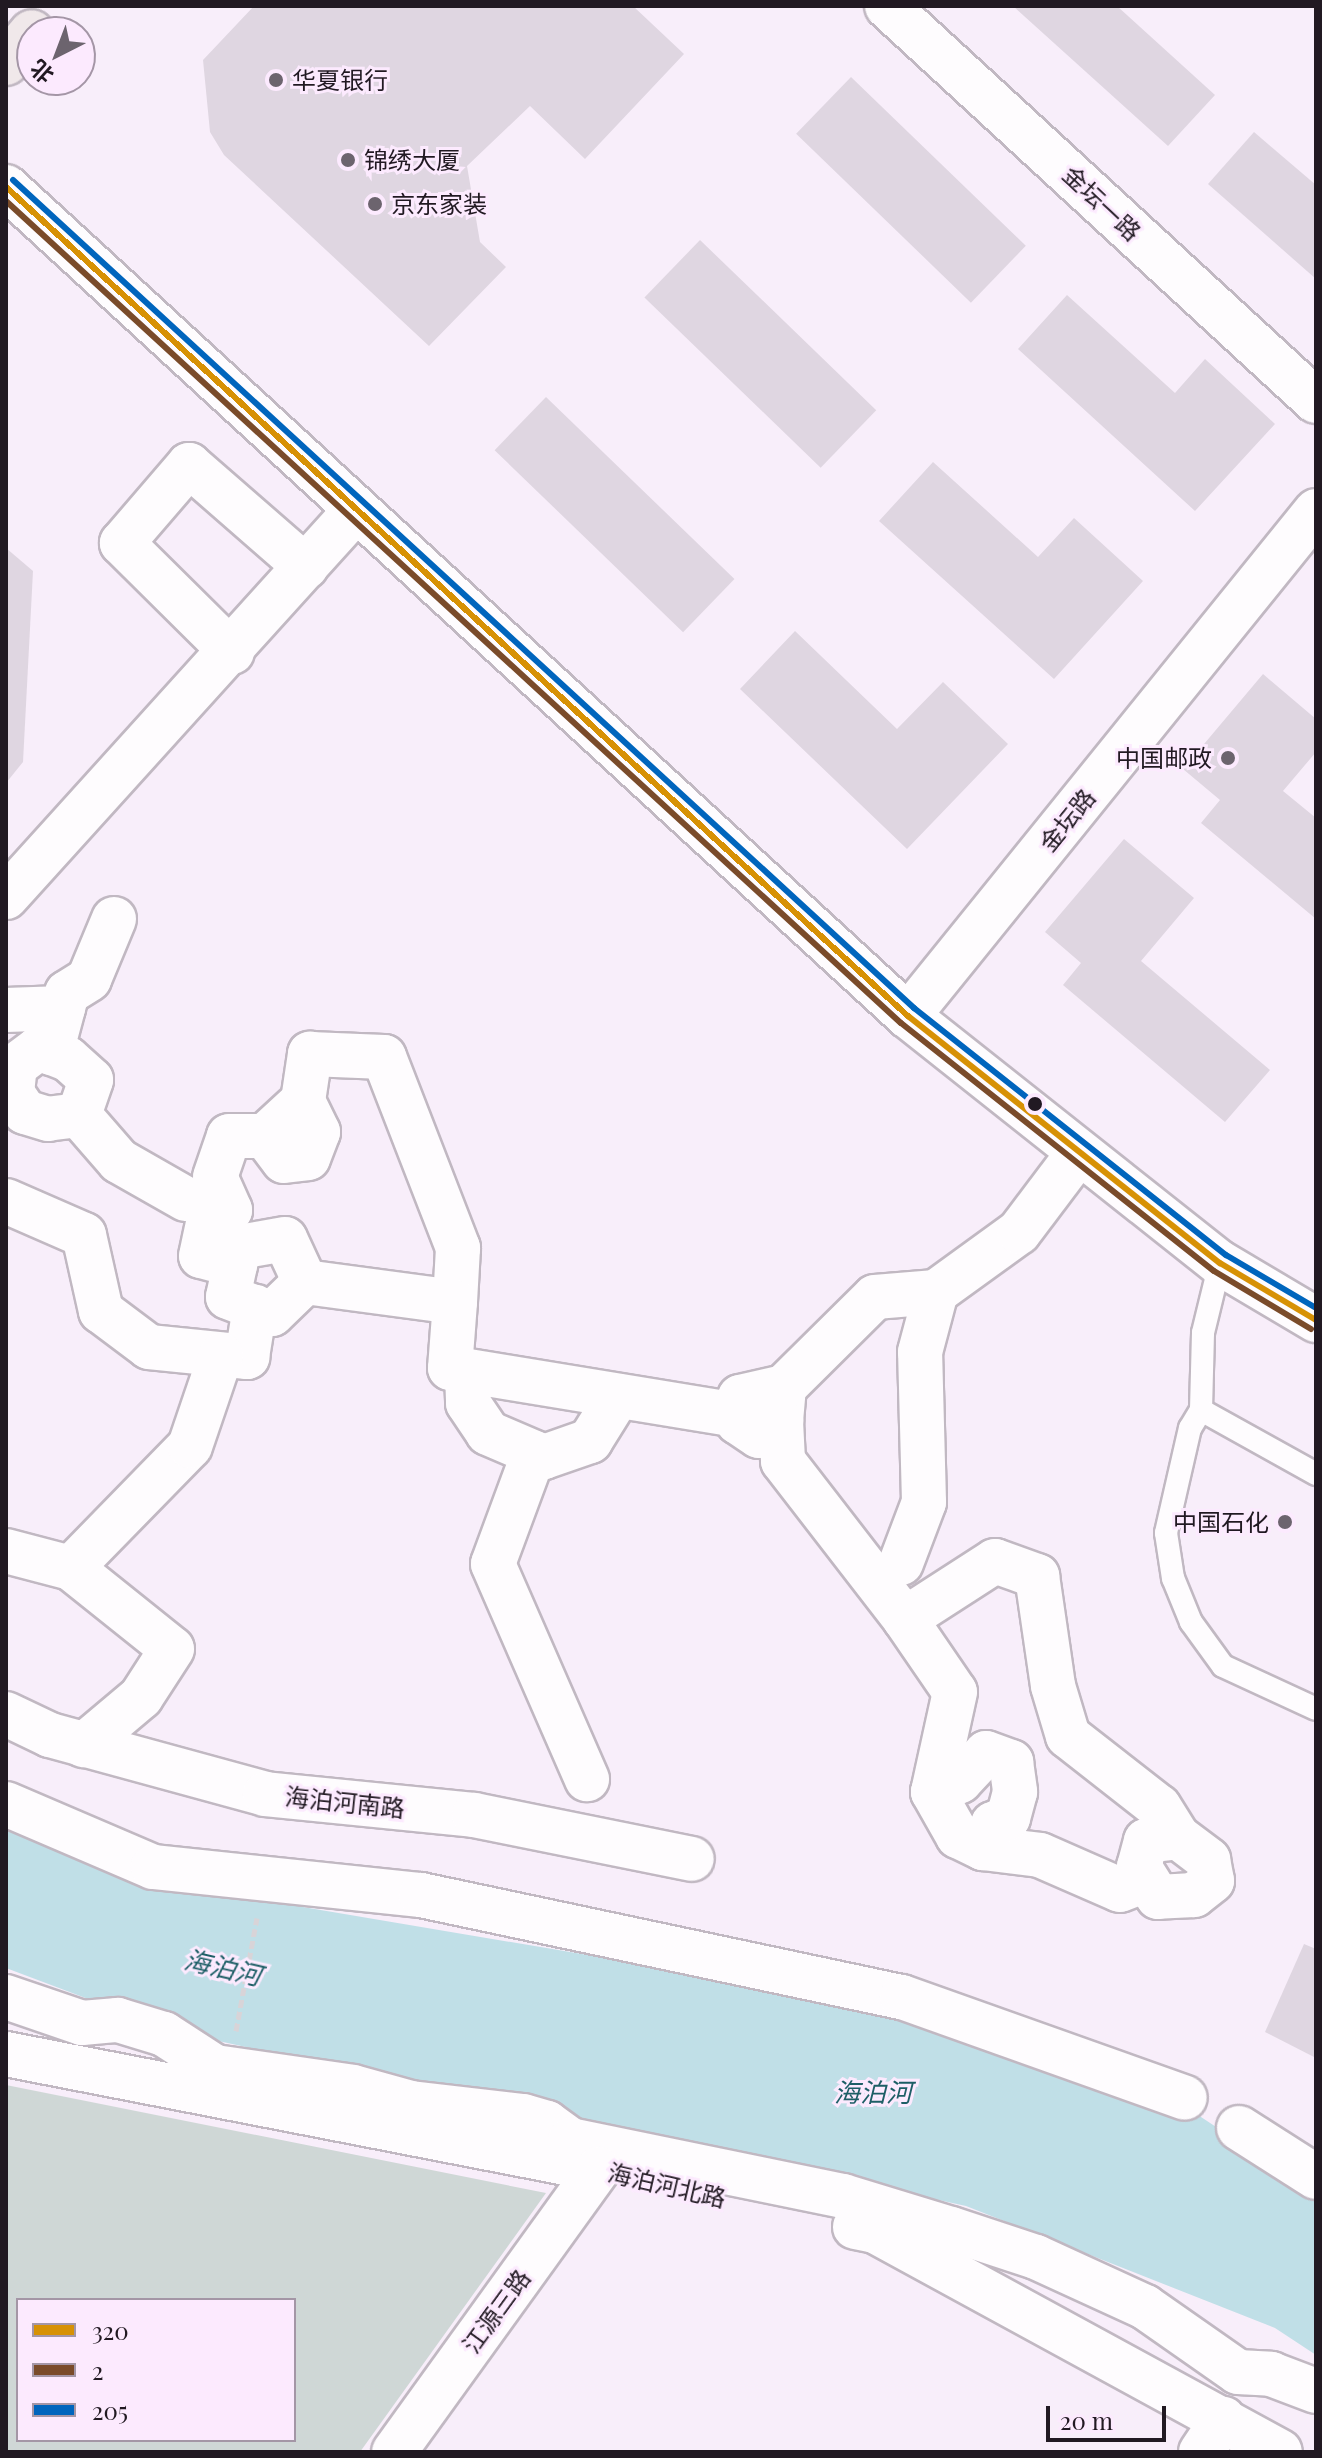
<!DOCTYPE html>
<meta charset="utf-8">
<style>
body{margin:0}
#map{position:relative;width:1322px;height:2458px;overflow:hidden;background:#f8eefa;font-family:"Playfair Display","Noto Sans SC",serif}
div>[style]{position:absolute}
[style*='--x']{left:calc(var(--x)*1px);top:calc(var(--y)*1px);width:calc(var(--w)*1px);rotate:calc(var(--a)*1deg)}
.green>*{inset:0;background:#cfd7d6}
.water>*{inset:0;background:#c0dfe7}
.building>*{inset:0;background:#dfd6e1;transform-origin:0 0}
.path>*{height:5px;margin-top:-2.5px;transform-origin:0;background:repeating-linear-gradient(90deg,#d8d4d8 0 8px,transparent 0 12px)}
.roads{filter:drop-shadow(2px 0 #c1b8c2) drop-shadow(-2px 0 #c1b8c2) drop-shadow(0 2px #c1b8c2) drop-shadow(0 -2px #c1b8c2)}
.lane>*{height:22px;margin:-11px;padding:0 11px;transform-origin:11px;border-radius:11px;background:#fefcfe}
.street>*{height:44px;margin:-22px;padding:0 22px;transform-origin:22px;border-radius:22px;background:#fefcfe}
.secondary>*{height:44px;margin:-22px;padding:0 22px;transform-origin:22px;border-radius:22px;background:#fefcfe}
.primary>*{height:44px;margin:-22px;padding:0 22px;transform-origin:22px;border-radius:22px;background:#f0e8ea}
.bus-1>*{height:6px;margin:-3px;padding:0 3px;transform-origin:3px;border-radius:3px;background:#d79105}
.bus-2>*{height:6px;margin:-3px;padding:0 3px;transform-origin:3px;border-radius:3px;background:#7a4b2a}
.bus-3>*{height:6px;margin:-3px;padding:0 3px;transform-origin:3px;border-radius:3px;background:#0065bd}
.dots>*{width:22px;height:22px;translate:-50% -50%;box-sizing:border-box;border:4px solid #fceafe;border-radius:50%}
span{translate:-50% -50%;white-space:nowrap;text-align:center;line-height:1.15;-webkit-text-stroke:6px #fceafe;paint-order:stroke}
.poi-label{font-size:24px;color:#211922}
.left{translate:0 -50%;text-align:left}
.right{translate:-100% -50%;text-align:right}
.street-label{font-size:24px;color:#211922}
.water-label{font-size:26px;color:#1d5e66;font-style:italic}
.frame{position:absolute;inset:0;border:8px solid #211922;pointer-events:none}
.legend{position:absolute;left:16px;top:2298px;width:280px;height:144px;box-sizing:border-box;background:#fceafe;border:2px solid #a496a6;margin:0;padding:10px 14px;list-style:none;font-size:24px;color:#211922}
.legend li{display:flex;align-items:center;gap:16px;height:40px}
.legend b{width:40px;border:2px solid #a496a6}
.north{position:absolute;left:16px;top:16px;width:80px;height:80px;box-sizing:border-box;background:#fceafe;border:2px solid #a496a6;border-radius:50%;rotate:222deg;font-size:22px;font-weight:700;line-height:32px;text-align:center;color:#211922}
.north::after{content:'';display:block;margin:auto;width:28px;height:36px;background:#6c646e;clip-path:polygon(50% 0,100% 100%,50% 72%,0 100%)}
.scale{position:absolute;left:1046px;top:2406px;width:120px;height:36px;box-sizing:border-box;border:4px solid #211922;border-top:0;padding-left:10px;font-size:24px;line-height:28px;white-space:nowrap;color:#211922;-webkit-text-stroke:6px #fceafe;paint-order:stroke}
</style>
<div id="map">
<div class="green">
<i style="clip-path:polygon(evenodd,6px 2085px,546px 2193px,360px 2452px,6px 2452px,6px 2085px,18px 2300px,294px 2300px,294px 2440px,18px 2440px,18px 2300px)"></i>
</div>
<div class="water">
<i style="clip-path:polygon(6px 1825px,120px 1876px,895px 2007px,1198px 2115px,1316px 2193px,1316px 2355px,1275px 2328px,966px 2206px,173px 2031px,6px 1968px)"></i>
</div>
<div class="building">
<i style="clip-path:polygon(254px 6px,633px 6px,684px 54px,585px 159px,530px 106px,467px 166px,480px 242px,506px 267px,429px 346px,224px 155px,210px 132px,203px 60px)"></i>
<i style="clip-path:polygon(1013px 6px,1117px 6px,1215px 95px,1168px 146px)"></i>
<i style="left:851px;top:77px;width:243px;height:79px;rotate:44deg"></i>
<i style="clip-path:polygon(1254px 132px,1316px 185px,1316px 279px,1208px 184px)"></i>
<i style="left:700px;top:240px;width:245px;height:80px;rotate:44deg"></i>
<i style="clip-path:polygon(1067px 295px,1175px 393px,1205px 359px,1275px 424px,1195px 511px,1018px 349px)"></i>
<i style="left:546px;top:397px;width:262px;height:74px;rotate:44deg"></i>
<i style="clip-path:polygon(933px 462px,1038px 557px,1074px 518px,1143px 581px,1054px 679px,879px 521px)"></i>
<i style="clip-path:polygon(6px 548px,33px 571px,23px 762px,6px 783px)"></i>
<i style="clip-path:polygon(795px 631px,897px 729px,943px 682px,1008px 744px,907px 849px,740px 689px)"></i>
<i style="clip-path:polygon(1263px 674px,1316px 719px,1316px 752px,1283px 791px,1316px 818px,1316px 919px,1201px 823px,1220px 800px,1183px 769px)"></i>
<i style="clip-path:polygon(1124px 839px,1194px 898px,1141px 961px,1270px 1070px,1225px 1122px,1063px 985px,1081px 963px,1045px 932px)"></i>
<i style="clip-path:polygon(1304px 1944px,1316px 1949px,1316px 2058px,1265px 2032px)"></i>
</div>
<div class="path">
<i style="--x:236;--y:2031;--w:115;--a:-79.5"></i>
</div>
<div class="roads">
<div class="lane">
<i style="--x:1220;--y:1263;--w:72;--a:103.7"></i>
<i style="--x:1203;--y:1333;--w:77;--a:91.5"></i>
<i style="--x:1201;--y:1410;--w:132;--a:29.1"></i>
<i style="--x:1201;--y:1410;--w:21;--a:121"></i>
<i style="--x:1190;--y:1428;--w:108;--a:102.9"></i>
<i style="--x:1166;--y:1533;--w:46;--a:81.2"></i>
<i style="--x:1173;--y:1578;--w:48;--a:67.8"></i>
<i style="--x:1191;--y:1622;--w:54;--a:54"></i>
<i style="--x:1223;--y:1666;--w:102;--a:24.8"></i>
</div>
<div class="street">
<i style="--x:887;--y:6;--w:583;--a:42.64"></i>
<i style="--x:232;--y:652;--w:155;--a:-135.3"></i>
<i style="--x:122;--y:543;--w:103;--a:-49.3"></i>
<i style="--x:189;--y:465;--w:155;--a:41.1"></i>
<i style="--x:6;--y:897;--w:522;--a:-47.87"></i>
<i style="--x:6;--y:1010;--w:57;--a:-2"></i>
<i style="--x:51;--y:1053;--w:62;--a:-75.1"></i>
<i style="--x:67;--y:993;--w:26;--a:-32"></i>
<i style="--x:89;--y:979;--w:65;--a:-67.4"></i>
<i style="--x:303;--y:1101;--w:52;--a:137.4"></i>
<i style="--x:265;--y:1136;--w:31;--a:53"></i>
<i style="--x:284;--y:1161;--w:24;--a:-7"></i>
<i style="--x:308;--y:1158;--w:28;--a:-69"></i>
<i style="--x:318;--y:1132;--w:34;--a:-116"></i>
<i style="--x:303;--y:1101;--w:48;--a:-81.5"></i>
<i style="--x:310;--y:1054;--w:74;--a:2.3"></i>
<i style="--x:384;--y:1057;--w:205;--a:68.8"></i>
<i style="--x:458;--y:1248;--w:54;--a:93.2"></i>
<i style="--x:79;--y:1115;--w:31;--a:173"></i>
<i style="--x:48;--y:1119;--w:24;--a:-163"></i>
<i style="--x:25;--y:1112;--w:23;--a:-124"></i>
<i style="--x:12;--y:1093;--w:27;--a:-84"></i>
<i style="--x:15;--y:1066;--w:30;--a:-37"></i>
<i style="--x:39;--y:1048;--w:31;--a:21"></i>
<i style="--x:68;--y:1059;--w:31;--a:42"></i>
<i style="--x:91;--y:1080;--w:37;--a:109"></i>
<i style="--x:79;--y:1115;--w:61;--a:49"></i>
<i style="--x:119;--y:1161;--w:77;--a:29.6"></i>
<i style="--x:6;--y:1201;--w:85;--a:23.6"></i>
<i style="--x:84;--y:1235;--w:78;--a:77.4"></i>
<i style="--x:101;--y:1311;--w:60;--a:36.9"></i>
<i style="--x:149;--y:1347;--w:99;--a:5.8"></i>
<i style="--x:247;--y:1357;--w:51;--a:-80.9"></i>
<i style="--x:235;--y:1265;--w:35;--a:-165"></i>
<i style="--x:201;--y:1256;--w:33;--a:-78"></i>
<i style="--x:208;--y:1224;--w:26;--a:-32"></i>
<i style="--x:230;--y:1210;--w:36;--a:-114"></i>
<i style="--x:215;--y:1177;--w:43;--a:-71.1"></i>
<i style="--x:229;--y:1136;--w:36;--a:0"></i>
<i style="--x:305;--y:1282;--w:47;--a:-114.9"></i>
<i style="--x:285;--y:1239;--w:47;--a:170.1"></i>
<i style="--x:239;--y:1247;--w:51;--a:102.4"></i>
<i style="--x:228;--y:1297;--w:47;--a:21.1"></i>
<i style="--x:272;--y:1314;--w:46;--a:-44.1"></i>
<i style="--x:305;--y:1282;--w:151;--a:7.6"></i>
<i style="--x:455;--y:1302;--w:66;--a:94.3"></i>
<i style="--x:450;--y:1368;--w:292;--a:9.3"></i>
<i style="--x:467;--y:1372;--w:31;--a:88"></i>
<i style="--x:468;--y:1403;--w:36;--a:56"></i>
<i style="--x:488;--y:1433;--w:61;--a:23.2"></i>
<i style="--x:544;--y:1457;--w:49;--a:-19.2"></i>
<i style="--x:590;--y:1441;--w:53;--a:-58.1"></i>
<i style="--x:784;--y:1387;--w:45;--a:167.2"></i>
<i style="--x:740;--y:1397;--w:25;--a:95"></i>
<i style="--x:738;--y:1422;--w:25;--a:34"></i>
<i style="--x:759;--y:1436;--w:27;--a:-34"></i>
<i style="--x:781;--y:1421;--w:34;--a:-85"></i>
<i style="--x:784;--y:1387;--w:128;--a:-44.7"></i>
<i style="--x:875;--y:1297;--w:61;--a:-4.7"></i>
<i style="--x:781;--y:1421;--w:40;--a:87.1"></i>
<i style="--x:783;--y:1461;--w:200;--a:52.3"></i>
<i style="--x:905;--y:1619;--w:107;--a:-32.8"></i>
<i style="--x:995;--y:1561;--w:45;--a:19.7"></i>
<i style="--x:1037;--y:1576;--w:111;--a:81.7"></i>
<i style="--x:1053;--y:1686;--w:52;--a:73.3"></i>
<i style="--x:1068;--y:1736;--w:115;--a:38"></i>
<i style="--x:1159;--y:1807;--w:36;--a:58"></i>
<i style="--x:1178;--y:1837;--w:38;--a:37"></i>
<i style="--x:1208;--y:1860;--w:21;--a:79"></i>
<i style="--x:1212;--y:1881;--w:23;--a:142"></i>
<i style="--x:1194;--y:1895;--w:36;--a:177"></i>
<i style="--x:1158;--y:1897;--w:36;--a:-122"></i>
<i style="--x:1139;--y:1867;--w:27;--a:-75"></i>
<i style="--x:1146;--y:1841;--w:32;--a:-7"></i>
<i style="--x:534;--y:1453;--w:118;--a:110.3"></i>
<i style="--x:493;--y:1564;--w:235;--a:66.4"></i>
<i style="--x:6;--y:1551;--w:67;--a:14.7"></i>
<i style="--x:71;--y:1568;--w:170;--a:-45.7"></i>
<i style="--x:190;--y:1446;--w:96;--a:-71.2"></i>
<i style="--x:901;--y:1563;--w:65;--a:-69.3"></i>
<i style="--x:924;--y:1502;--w:150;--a:-91.5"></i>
<i style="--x:920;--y:1352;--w:62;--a:-75.1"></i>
<i style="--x:936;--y:1292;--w:102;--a:-35.9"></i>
<i style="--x:1019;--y:1232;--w:96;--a:-53"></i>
<i style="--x:71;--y:1568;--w:129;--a:38.7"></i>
<i style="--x:172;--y:1649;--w:57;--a:122.9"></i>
<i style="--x:141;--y:1697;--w:75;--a:139.9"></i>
<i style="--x:905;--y:1619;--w:88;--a:55.6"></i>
<i style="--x:955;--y:1692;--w:102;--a:102.4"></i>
<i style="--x:933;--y:1792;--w:51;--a:60.4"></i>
<i style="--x:958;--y:1836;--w:28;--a:26"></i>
<i style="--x:983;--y:1848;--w:57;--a:7"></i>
<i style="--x:1040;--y:1855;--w:87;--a:23.6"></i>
<i style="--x:1120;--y:1890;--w:25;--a:-21"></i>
<i style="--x:6;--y:1714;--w:49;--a:25.5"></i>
<i style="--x:50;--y:1735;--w:223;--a:15.3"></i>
<i style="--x:265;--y:1794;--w:210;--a:5.7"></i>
<i style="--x:474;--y:1815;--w:222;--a:11.4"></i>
<i style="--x:933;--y:1792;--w:29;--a:-22"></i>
<i style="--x:960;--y:1781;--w:38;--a:-47"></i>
<i style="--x:986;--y:1753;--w:27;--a:20"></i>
<i style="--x:1011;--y:1762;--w:30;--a:82"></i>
<i style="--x:1015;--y:1792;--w:27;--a:105"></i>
<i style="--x:1008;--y:1818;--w:16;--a:158"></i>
<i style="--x:993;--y:1824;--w:26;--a:113"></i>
<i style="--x:6;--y:1804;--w:160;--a:23.2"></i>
<i style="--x:153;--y:1867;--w:269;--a:6"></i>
<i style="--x:421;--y:1895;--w:492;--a:12"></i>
<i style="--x:902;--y:1997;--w:300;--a:19.6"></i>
<i style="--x:6;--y:1997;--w:80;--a:18.9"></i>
<i style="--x:82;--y:2023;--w:36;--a:-5"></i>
<i style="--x:118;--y:2020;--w:48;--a:16.9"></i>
<i style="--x:164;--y:2034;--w:61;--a:32.9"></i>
<i style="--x:215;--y:2067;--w:139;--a:8.2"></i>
<i style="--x:353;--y:2087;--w:60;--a:15.4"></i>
<i style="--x:411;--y:2103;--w:113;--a:6.6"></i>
<i style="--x:523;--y:2116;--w:25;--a:16"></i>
<i style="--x:547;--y:2123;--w:29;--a:36"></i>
<i style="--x:570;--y:2140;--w:279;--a:11.6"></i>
<i style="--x:843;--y:2196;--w:113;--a:17"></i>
<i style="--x:951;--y:2229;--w:89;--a:18.2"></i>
<i style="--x:1036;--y:2257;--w:120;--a:24.6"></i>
<i style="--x:1145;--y:2307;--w:113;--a:35"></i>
<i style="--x:1238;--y:2372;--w:33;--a:3"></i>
<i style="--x:1271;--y:2374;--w:48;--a:20.7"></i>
<i style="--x:6;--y:2054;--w:602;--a:11.01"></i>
<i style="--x:1239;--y:2128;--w:91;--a:32.5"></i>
<i style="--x:855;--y:2227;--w:20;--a:11"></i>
<i style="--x:875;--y:2231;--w:461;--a:28.6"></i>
<i style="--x:394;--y:2452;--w:349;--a:-54.2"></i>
<i style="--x:1201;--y:2452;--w:40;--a:-56"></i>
</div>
<div class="secondary">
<i style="--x:6;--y:187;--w:1225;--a:42.59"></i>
<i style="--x:908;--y:1016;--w:398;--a:38.4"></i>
<i style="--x:1220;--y:1263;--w:112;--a:30.7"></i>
<i style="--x:908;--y:1016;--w:649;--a:-51.06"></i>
</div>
<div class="primary">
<i style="--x:6;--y:63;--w:40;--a:-50"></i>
</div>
</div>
<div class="bus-1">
<i style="--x:6;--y:187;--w:1225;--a:42.59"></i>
<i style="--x:908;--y:1016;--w:398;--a:38.4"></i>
<i style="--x:1220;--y:1263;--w:112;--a:30.7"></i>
</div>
<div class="bus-2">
<i style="--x:6;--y:201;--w:1215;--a:42.57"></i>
<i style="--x:901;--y:1023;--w:399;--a:38.4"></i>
<i style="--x:1214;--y:1271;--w:113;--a:30.9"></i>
</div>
<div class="bus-3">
<i style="--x:13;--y:180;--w:1224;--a:42.58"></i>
<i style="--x:914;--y:1008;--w:398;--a:38.4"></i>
<i style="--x:1226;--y:1255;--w:104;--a:30.5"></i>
</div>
<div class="dots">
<i style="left:276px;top:80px;background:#6c646e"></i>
<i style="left:348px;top:160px;background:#6c646e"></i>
<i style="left:375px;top:204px;background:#6c646e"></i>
<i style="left:1228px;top:758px;background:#6c646e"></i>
<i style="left:1035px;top:1104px;background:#211922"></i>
<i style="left:1285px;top:1522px;background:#6c646e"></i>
</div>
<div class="poi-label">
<span class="left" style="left:292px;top:80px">华夏银行</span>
<span class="left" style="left:364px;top:160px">锦绣大厦</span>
<span class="left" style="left:391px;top:204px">京东家装</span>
<span class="right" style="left:1212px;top:758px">中国邮政</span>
<span class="right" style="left:1269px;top:1522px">中国石化</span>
</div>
<div class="street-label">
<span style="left:1102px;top:203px;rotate:43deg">金坛一路</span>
<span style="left:1067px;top:820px;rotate:-51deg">金坛路</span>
<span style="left:345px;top:1802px;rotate:6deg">海泊河南路</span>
<span style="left:667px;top:2185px;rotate:13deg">海泊河北路</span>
<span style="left:496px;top:2311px;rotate:-54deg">江源三路</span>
</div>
<div class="water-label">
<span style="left:223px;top:1967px;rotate:13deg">海泊河</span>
<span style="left:873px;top:2092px">海泊河</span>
</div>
<div class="frame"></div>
<ul class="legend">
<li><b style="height:10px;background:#d79105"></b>320</li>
<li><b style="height:10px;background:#7a4b2a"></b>2</li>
<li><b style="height:10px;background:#0065bd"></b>205</li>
</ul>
<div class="north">北</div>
<div class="scale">20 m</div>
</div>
